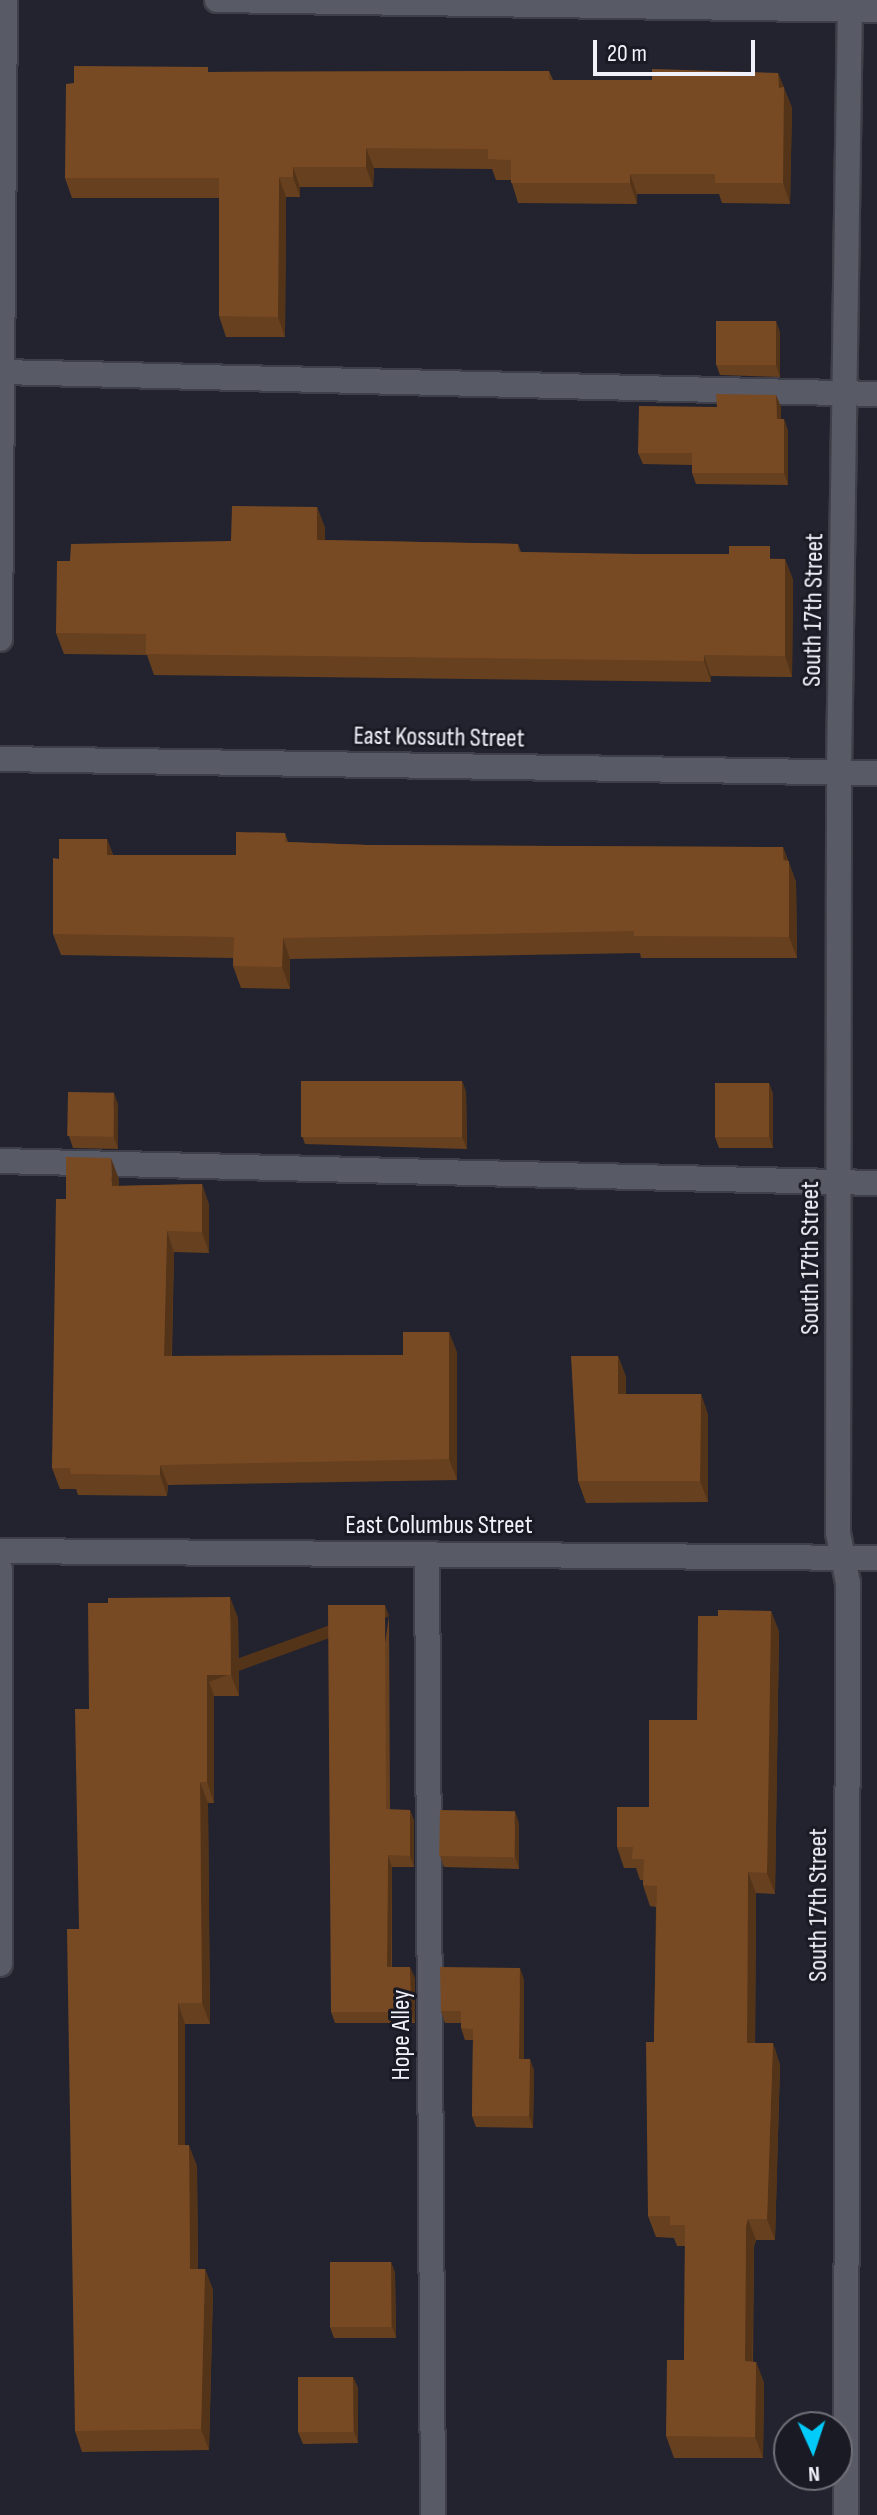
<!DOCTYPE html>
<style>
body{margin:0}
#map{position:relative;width:877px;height:2515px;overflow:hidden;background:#22232e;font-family:"Sofia Sans Condensed",sans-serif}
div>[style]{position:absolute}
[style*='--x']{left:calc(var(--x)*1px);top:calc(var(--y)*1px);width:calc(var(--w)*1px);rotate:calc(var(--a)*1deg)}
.roads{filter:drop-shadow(2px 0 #3e3f48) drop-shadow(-2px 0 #3e3f48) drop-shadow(0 2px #3e3f48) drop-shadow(0 -2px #3e3f48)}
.service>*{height:24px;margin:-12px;padding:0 12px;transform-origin:12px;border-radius:12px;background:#585a65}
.minor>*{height:24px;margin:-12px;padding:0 12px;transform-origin:12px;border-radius:12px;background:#585a65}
.wall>*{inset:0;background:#67401f}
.shaded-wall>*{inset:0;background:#543419;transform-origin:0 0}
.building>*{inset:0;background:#784a24;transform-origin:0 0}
span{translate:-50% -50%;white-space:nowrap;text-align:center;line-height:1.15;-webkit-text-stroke:6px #191a24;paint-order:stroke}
.street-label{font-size:26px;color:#f1f2f9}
.north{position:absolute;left:773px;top:2411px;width:80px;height:80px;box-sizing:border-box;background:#191a24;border:2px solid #6f7079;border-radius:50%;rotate:177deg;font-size:22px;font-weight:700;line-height:32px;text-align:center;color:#f1f2f9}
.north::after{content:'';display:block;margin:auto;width:28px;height:36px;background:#03cbf9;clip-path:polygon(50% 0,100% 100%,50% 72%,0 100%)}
.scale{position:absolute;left:593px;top:40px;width:162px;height:36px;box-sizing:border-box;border:4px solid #f1f2f9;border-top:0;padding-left:10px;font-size:24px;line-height:28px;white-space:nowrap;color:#f1f2f9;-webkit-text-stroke:6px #191a24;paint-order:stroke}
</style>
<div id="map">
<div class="roads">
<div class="service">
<i style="--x:2;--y:372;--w:875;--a:1.44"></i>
<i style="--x:0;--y:1161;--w:877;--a:1.44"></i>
<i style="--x:427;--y:1554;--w:961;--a:89.64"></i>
</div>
<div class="minor">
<i style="--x:217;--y:0;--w:660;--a:0.87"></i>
<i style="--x:0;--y:639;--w:639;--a:-89.55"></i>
<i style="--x:0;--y:759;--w:877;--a:0.91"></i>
<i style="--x:0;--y:1551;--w:877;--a:0.46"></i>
<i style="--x:0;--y:1569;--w:395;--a:90"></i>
<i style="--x:846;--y:2515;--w:932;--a:-89.88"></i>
<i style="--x:848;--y:1583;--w:51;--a:-101.3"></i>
<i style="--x:838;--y:1533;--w:761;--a:-89.92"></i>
<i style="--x:839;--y:772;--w:772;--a:-89.18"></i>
</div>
</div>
<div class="wall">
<i style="clip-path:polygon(549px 71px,553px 80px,652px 80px,778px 73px,792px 108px,790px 204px,722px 203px,719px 194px,637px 194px,637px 204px,518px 203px,511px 180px,496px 180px,492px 169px,374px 168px,373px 187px,300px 187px,300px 197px,286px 197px,285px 337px,226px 337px,219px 316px,219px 198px,72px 198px,65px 178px,74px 83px,209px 72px)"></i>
<i style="clip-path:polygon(776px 321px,780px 333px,780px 377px,720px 375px,716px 364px)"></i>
<i style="clip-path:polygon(776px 395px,781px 407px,781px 419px,784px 419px,788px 431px,788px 485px,696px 484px,692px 473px,692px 465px,643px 464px,638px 453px,717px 407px)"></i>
<i style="clip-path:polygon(317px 507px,325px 528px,325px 540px,518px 544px,521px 552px,785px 559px,793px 580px,792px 677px,711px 676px,711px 682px,154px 675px,147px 655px,64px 654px,56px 633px,70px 561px,231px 541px)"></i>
<i style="clip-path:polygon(285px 833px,288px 842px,367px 845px,783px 847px,796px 882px,797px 958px,641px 958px,640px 953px,290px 959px,290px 989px,241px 988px,233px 966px,233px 958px,61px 955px,53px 934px,59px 859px,107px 839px,113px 855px,236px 855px)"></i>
<i style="clip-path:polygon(462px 1081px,466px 1092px,467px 1149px,305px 1144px,301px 1132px)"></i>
<i style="clip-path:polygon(769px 1083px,773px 1094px,773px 1148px,719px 1148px,715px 1137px)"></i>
<i style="clip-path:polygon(118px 1104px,118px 1149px,73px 1148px,69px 1136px)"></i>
<i style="clip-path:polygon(119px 1179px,119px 1186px,202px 1184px,209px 1205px,209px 1253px,174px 1252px,172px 1356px,403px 1355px,449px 1332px,457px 1353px,457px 1480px,168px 1485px,167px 1496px,78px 1495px,76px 1489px,60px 1489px,52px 1468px,66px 1199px)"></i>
<i style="clip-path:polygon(618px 1356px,626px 1377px,626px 1394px,701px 1394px,708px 1415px,708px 1502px,586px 1503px,578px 1481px)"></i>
<i style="clip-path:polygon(108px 1603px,238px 1618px,239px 1696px,214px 1696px,214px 1803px,208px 1803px,210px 2024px,185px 2024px,185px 2145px,197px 2166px,198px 2269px,205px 2269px,213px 2290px,209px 2450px,82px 2452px,75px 2431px,79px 1929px,89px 1709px)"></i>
<i style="clip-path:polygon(771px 1611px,779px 1632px,775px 1894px,756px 1893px,755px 2043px,773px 2043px,780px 2065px,775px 2240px,756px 2240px,754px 2247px,753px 2362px,756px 2362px,764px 2383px,763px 2458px,674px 2458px,666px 2436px,684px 2360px,685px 2246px,677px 2246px,674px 2238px,656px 2237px,648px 2216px,654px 2042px,656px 1907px,650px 1906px,643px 1885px,643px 1880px,640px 1880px,636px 1868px,624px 1868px,617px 1847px,649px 1807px,697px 1720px,718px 1616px)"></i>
<i style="clip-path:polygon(389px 1616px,390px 1810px,410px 1810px,414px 1821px,414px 1867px,392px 1867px,392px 1967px,415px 1978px,415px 2023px,335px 2023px,331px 2012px)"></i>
<i style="clip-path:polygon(519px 1823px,519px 1869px,444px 1867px,440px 1856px)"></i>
<i style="clip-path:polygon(524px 1979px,524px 2059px,534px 2070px,533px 2128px,476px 2127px,472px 2116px,473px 2040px,465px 2040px,461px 2028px,461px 2023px,445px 2023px,441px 2011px)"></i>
<i style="clip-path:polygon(391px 2262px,395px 2273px,396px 2338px,334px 2338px,330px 2327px)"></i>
<i style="clip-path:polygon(353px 2377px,358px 2388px,358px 2443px,303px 2444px,298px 2432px)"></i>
</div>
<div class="shaded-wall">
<i style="clip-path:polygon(778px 73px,792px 108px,790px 204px,783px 183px)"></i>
<i style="clip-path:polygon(366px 148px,374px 168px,373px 187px,366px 167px)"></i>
<i style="clip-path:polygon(293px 167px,300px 187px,300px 197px,293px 177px)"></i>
<i style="clip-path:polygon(630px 174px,637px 194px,637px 204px,630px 183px)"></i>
<i style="clip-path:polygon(279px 177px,286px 197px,285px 337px,278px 317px)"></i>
<i style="clip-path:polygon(776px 321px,780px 333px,780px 377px,776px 365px)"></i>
<i style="clip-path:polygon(776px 395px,781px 407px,781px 431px,777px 419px)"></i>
<i style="clip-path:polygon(784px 419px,788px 431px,788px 485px,784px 473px)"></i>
<i style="clip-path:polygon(317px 507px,325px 528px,325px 561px,317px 540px)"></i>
<i style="clip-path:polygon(785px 559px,793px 580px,792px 677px,785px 656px)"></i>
<i style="clip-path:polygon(704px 655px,711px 676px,711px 682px,704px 661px)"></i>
<i style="clip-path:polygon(107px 839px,115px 861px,107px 855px)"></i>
<i style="clip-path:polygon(783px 847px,796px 882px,797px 958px,789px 937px)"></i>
<i style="clip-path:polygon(283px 938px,290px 959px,290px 989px,282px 967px)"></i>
<i style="clip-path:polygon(462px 1081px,466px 1092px,467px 1149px,462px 1137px)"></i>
<i style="clip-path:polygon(769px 1083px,773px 1094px,773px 1148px,769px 1136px)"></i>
<i style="clip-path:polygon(114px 1093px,118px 1104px,118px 1149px,114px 1138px)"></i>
<i style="clip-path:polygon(111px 1158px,119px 1179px,119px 1207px,112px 1186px)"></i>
<i style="clip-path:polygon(202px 1184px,209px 1205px,209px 1253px,202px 1232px)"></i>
<i style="clip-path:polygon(167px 1231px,174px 1252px,171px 1376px,164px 1356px)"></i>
<i style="clip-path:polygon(449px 1332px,457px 1353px,457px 1480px,449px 1459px)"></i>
<i style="clip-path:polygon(618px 1356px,626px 1377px,626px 1415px,618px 1394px)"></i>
<i style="clip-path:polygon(701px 1394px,708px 1415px,708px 1502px,700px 1481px)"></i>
<i style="clip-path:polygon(160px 1465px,168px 1485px,167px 1496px,160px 1475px)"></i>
<i style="clip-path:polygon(230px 1597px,238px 1618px,239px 1696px,231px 1675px)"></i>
<i style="left:385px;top:1605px;width:12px;height:204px;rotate:70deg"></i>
<i style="clip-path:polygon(771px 1611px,779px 1632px,775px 1894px,767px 1873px)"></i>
<i style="clip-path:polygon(207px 1675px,214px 1696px,214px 1803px,207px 1782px)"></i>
<i style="clip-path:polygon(200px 1782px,208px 1803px,210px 2024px,202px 2003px)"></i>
<i style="clip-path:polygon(410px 1810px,414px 1821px,414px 1867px,410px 1856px)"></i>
<i style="clip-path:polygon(515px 1811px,519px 1823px,519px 1869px,515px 1857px)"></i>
<i style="clip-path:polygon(388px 1855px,392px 1867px,391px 1978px,387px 1967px)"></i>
<i style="clip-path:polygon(748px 1872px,756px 1893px,755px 2064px,747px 2043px)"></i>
<i style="clip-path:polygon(410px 1967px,415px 1978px,415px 2023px,411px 2012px)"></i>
<i style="clip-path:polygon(520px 1968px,524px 1979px,524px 2070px,519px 2059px)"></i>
<i style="clip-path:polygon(178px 2003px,185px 2024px,185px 2166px,178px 2145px)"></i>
<i style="clip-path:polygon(773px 2043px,780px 2065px,775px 2240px,767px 2219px)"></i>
<i style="clip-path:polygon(530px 2059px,534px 2070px,533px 2128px,529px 2116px)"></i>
<i style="clip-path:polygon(189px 2145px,197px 2166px,198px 2290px,190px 2269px)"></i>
<i style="clip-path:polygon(748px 2219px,756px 2240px,754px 2247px,752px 2383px,745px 2361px,746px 2226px)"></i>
<i style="clip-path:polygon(391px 2262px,395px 2273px,396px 2338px,392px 2326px)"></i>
<i style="clip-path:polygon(205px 2269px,213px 2290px,209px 2450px,201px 2429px)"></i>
<i style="clip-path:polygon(756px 2362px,764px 2383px,763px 2458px,755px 2437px)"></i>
<i style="clip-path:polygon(353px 2377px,358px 2388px,358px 2443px,354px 2431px)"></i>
</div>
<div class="building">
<i style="clip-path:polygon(74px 66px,208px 67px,208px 72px,549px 71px,549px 80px,652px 80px,652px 69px,778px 73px,779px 88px,784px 87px,783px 183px,715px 183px,715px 174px,630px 174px,630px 183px,511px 183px,511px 160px,488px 159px,488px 149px,366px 148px,366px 167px,293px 167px,293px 177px,279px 177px,278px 317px,219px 316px,219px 178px,65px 178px,66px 84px,74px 83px)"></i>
<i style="left:776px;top:321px;width:44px;height:60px;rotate:90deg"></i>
<i style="clip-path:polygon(716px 394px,776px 395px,777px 419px,784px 419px,784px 473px,692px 473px,692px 453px,638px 453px,639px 406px,717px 407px)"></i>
<i style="clip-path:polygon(232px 506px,317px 507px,317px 540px,518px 544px,518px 552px,638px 554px,729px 554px,729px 546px,770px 546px,770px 559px,785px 559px,785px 656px,704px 655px,704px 661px,146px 654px,146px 634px,56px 633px,57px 561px,70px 561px,71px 544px,231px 541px)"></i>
<i style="clip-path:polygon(236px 832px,285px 833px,285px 842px,367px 845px,783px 847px,783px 860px,789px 861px,789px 937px,634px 936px,634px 931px,283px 938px,282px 967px,233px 966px,234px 937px,53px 934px,53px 858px,59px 859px,59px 839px,107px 839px,107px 855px,236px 855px)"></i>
<i style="left:462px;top:1081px;width:56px;height:161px;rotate:90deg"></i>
<i style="left:715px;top:1083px;width:54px;height:54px"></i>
<i style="left:68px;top:1092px;width:46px;height:44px;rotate:1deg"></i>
<i style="clip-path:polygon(66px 1157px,111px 1158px,112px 1186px,202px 1184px,202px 1232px,167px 1231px,164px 1356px,403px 1355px,403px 1332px,449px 1332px,449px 1459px,160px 1465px,160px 1475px,71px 1474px,70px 1468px,52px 1468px,56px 1199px,66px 1199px)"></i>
<i style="clip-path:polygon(571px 1356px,618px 1356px,618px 1394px,701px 1394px,700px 1481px,578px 1481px)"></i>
<i style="clip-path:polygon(230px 1597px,231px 1675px,207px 1675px,207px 1782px,200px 1782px,202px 2003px,178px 2003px,178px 2145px,189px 2145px,190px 2269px,205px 2269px,201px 2429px,75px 2431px,67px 1929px,79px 1929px,75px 1709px,89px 1709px,88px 1603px,108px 1603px,108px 1598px)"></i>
<i style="clip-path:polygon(328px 1605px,385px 1605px,386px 1809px,410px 1810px,410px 1856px,388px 1855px,387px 1967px,410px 1967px,411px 2012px,331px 2012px)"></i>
<i style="clip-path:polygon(718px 1610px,771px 1611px,767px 1873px,748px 1872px,747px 2043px,773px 2043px,767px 2219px,748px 2219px,746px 2226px,745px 2361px,756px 2362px,755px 2437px,666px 2436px,667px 2360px,684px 2360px,685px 2225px,670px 2225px,670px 2216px,648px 2216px,646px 2042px,654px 2042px,657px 1886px,643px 1885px,644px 1859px,632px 1859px,633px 1847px,617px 1847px,617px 1807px,649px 1807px,649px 1720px,697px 1720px,698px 1616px,718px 1616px)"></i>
<i style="left:440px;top:1810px;width:75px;height:46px;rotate:1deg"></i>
<i style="clip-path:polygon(440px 1967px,520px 1968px,519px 2059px,530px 2059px,529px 2116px,472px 2116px,473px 2029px,461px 2028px,461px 2011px,441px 2011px)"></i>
<i style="left:330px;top:2262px;width:61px;height:65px"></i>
<i style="left:298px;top:2377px;width:55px;height:55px"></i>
</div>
<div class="street-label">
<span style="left:814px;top:610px;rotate:-89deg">South 17th Street</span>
<span style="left:439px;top:738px;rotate:1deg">East Kossuth Street</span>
<span style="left:811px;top:1258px;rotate:-90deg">South 17th Street</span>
<span style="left:439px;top:1526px">East Columbus Street</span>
<span style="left:819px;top:1905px;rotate:-90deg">South 17th Street</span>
<span style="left:402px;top:2035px;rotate:-90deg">Hope Alley</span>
</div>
<div class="north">N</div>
<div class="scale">20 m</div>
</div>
